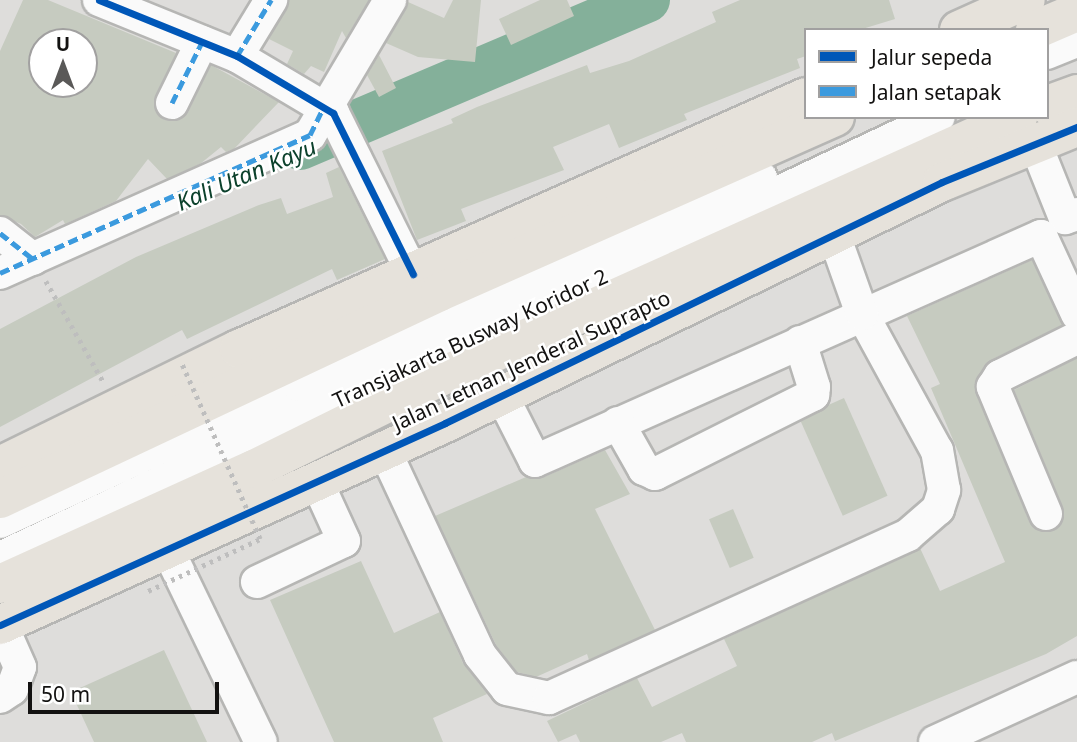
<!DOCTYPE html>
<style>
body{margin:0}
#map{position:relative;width:1077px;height:742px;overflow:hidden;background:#dedddb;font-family:"Noto Sans",sans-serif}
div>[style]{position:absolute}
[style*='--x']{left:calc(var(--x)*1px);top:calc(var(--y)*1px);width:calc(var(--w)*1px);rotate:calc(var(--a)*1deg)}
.river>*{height:46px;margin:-23px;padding:0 23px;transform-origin:23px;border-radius:23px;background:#84b09a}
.building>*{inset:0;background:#c6cbc0;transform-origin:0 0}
.path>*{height:4.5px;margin-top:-2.25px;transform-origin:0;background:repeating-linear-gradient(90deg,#bebebe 0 3.5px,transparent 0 8.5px)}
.roads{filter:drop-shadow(2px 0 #b6b6b4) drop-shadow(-2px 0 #b6b6b4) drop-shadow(0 2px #b6b6b4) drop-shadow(0 -2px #b6b6b4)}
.minor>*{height:32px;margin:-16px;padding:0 16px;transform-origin:16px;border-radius:16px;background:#fafafa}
.major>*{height:38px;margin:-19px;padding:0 19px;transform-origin:19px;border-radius:19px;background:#e6e2db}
.path-bridge>*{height:4.5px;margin-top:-2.25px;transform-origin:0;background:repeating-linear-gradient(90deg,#bebebe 0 3.5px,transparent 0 8.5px)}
.quiet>*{height:5px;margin-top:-2.5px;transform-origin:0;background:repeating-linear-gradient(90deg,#3b9ade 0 10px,transparent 0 15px)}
.cycleway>*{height:7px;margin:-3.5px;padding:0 3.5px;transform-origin:3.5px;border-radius:3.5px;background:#0057b8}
span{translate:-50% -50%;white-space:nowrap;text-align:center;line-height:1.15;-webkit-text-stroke:5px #fff;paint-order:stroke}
.street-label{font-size:21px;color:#131211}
.water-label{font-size:23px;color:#0c412c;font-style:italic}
.legend{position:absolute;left:804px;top:28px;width:245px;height:91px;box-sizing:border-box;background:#fff;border:2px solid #a1a0a0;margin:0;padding:9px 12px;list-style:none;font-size:21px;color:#131211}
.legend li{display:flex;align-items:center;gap:14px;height:35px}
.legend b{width:35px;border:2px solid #a1a0a0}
.north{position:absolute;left:28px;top:28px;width:70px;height:70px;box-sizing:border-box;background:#fff;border:2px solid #a1a0a0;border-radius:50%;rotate:0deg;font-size:19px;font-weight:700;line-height:28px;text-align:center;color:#131211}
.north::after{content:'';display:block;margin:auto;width:24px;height:32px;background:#5a5958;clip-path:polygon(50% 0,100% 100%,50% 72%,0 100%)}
.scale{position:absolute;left:28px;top:682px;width:191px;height:32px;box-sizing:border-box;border:4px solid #131211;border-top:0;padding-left:9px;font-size:21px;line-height:24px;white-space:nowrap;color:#131211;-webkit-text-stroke:5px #fff;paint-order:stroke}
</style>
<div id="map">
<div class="river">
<i style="--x:300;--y:147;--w:377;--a:-23"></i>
</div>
<div class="building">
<i style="clip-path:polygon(evenodd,23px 0,48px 0,176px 53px,154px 104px,165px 120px,174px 121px,188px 112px,211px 65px,279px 102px,234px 149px,226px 152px,221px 147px,200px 164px,167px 179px,148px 159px,116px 201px,65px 224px,63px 220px,35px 237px,21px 224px,0 215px,0 51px,23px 0,42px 42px,84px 42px,84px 84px,42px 84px,42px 42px)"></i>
<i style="clip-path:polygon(289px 0,369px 0,346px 38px,342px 31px,324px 72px,311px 66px,304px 74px,287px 64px,293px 51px,269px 39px)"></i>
<i style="clip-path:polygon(453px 0,481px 0,475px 62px,418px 57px,386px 43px,408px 2px,444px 18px)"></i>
<i style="clip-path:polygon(540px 0,567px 0,574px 16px,511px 45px,499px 19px)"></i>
<i style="clip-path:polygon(740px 0,889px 0,895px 19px,859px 30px,806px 30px,806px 56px,797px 59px,800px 68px,684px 114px,687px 120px,619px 148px,609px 124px,553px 147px,564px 170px,461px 209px,466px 221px,417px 240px,382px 151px,453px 123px,451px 119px,477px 107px,587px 65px,590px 73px,629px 61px,716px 22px,712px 12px)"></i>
<i style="clip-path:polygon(379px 55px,396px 88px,379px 97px,367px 75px)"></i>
<i style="clip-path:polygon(339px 167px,385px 259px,337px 280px,332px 269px,187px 339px,182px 330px,0 427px,0 329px,136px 257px,259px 205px,281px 198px,287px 214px,333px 197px,326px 173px)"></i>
<i style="clip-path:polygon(1032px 260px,1063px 325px,991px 360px,975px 386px,1029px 521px,1035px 529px,1052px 531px,1061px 525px,1063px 508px,1014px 390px,1077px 358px,1077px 636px,1046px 654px,835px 741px,832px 733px,812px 742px,686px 742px,682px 733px,661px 742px,580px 742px,576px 734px,558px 742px,547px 721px,637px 678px,652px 707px,737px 666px,724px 639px,920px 548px,940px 591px,1005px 562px,931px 388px,940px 384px,907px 316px)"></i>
<i style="left:844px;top:398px;width:107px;height:49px;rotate:66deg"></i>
<i style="clip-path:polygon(605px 450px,630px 494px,595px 509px,655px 630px,589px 660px,587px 654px,536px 677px,517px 672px,496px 645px,435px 516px,526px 477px,542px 478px)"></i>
<i style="left:733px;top:509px;width:53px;height:26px;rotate:67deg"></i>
<i style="clip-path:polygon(361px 561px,394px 633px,440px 612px,463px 663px,487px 694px,433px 718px,443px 742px,334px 742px,270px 600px)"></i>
<i style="clip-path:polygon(164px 650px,207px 742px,94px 742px,71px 692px)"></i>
</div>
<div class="path">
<i style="--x:46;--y:281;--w:117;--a:60.4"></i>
</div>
<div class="roads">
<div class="minor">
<i style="--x:99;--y:0;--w:149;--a:22.1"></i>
<i style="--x:237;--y:56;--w:112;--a:30.7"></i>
<i style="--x:333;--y:113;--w:180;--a:63.6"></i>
<i style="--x:1047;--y:53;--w:32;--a:-22"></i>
<i style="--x:237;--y:56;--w:66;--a:-58.7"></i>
<i style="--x:172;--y:103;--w:68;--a:-63.8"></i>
<i style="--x:1035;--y:143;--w:81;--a:68.2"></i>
<i style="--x:1065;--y:218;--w:13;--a:-18"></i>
<i style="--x:0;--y:233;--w:42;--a:38.2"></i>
<i style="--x:0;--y:273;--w:339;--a:-24"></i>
<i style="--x:310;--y:135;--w:157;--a:-59.3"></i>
<i style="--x:501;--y:394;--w:75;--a:63.1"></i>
<i style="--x:535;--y:461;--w:554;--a:-23.97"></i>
<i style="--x:1041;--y:236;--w:86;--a:65.2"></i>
<i style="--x:618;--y:423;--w:53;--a:60.5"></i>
<i style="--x:644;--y:469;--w:12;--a:24"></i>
<i style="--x:655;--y:474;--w:177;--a:-26.6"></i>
<i style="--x:813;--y:395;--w:8;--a:-83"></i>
<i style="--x:814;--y:387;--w:47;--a:-107.3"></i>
<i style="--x:384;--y:449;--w:227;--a:65"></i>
<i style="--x:480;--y:655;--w:43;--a:51.5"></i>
<i style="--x:507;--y:689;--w:43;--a:12.1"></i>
<i style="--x:549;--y:698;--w:394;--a:-24.4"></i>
<i style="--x:908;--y:535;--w:40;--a:-41"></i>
<i style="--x:938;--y:509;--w:20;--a:-72"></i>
<i style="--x:944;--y:490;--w:40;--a:-100"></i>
<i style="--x:937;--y:451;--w:156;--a:-118.7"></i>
<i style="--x:862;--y:314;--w:84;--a:-109.5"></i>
<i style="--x:1046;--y:514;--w:138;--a:-112.7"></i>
<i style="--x:993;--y:387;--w:13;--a:-58"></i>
<i style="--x:1000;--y:376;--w:86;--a:-26.3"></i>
<i style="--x:0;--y:522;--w:328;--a:-24.8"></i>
<i style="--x:298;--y:384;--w:507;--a:-23.99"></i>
<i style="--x:168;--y:550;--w:213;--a:64.2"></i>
<i style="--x:0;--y:558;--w:1037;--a:-25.16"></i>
<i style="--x:257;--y:582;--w:96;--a:-25.2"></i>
<i style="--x:344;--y:541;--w:65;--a:-114.6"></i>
<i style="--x:0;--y:697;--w:14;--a:-34"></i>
<i style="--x:12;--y:689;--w:23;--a:-70"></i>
<i style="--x:20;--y:667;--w:47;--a:-113.8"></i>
<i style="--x:935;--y:742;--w:156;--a:-24.6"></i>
</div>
<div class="major">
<i style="--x:959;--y:30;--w:73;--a:-24.1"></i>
<i style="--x:1035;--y:30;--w:46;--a:-23.2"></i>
<i style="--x:1047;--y:105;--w:32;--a:-20"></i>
<i style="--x:0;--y:466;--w:266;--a:-26.1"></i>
<i style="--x:239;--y:349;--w:620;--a:-23.96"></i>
<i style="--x:0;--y:499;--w:486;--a:-25.2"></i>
<i style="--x:440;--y:292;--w:432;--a:-23.9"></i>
<i style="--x:0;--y:584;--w:279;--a:-24.4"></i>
<i style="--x:254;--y:469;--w:208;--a:-26.3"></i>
<i style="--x:440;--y:377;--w:634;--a:-24.22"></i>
<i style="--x:0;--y:625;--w:489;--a:-24.4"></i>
<i style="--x:445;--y:423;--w:552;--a:-25.87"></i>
<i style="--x:942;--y:182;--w:146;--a:-22.2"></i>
</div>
</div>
<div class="path-bridge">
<i style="--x:148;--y:591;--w:123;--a:-24.9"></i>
<i style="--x:260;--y:539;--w:194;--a:-114.1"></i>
</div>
<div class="quiet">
<i style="--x:237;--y:56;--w:66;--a:-58.7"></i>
<i style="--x:172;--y:103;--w:68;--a:-63.8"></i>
<i style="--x:0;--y:233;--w:42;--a:38.2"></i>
<i style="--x:0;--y:273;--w:339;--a:-24"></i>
<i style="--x:310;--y:135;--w:30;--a:-64"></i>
</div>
<div class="cycleway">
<i style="--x:99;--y:0;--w:149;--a:22.1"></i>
<i style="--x:237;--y:56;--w:112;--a:30.7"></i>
<i style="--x:333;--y:113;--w:180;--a:63.6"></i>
<i style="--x:0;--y:625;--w:489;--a:-24.4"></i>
<i style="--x:445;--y:423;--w:552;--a:-25.87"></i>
<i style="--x:942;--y:182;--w:146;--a:-22.2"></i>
</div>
<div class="street-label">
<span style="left:470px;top:338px;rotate:-25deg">Transjakarta Busway Koridor 2</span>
<span style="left:531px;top:360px;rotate:-25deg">Jalan Letnan Jenderal Suprapto</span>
</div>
<div class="water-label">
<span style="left:246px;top:174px;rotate:-23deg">Kali Utan Kayu</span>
</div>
<ul class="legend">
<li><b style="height:9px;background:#0057b8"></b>Jalur sepeda</li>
<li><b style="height:9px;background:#3b9ade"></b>Jalan setapak</li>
</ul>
<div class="north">U</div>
<div class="scale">50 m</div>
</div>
